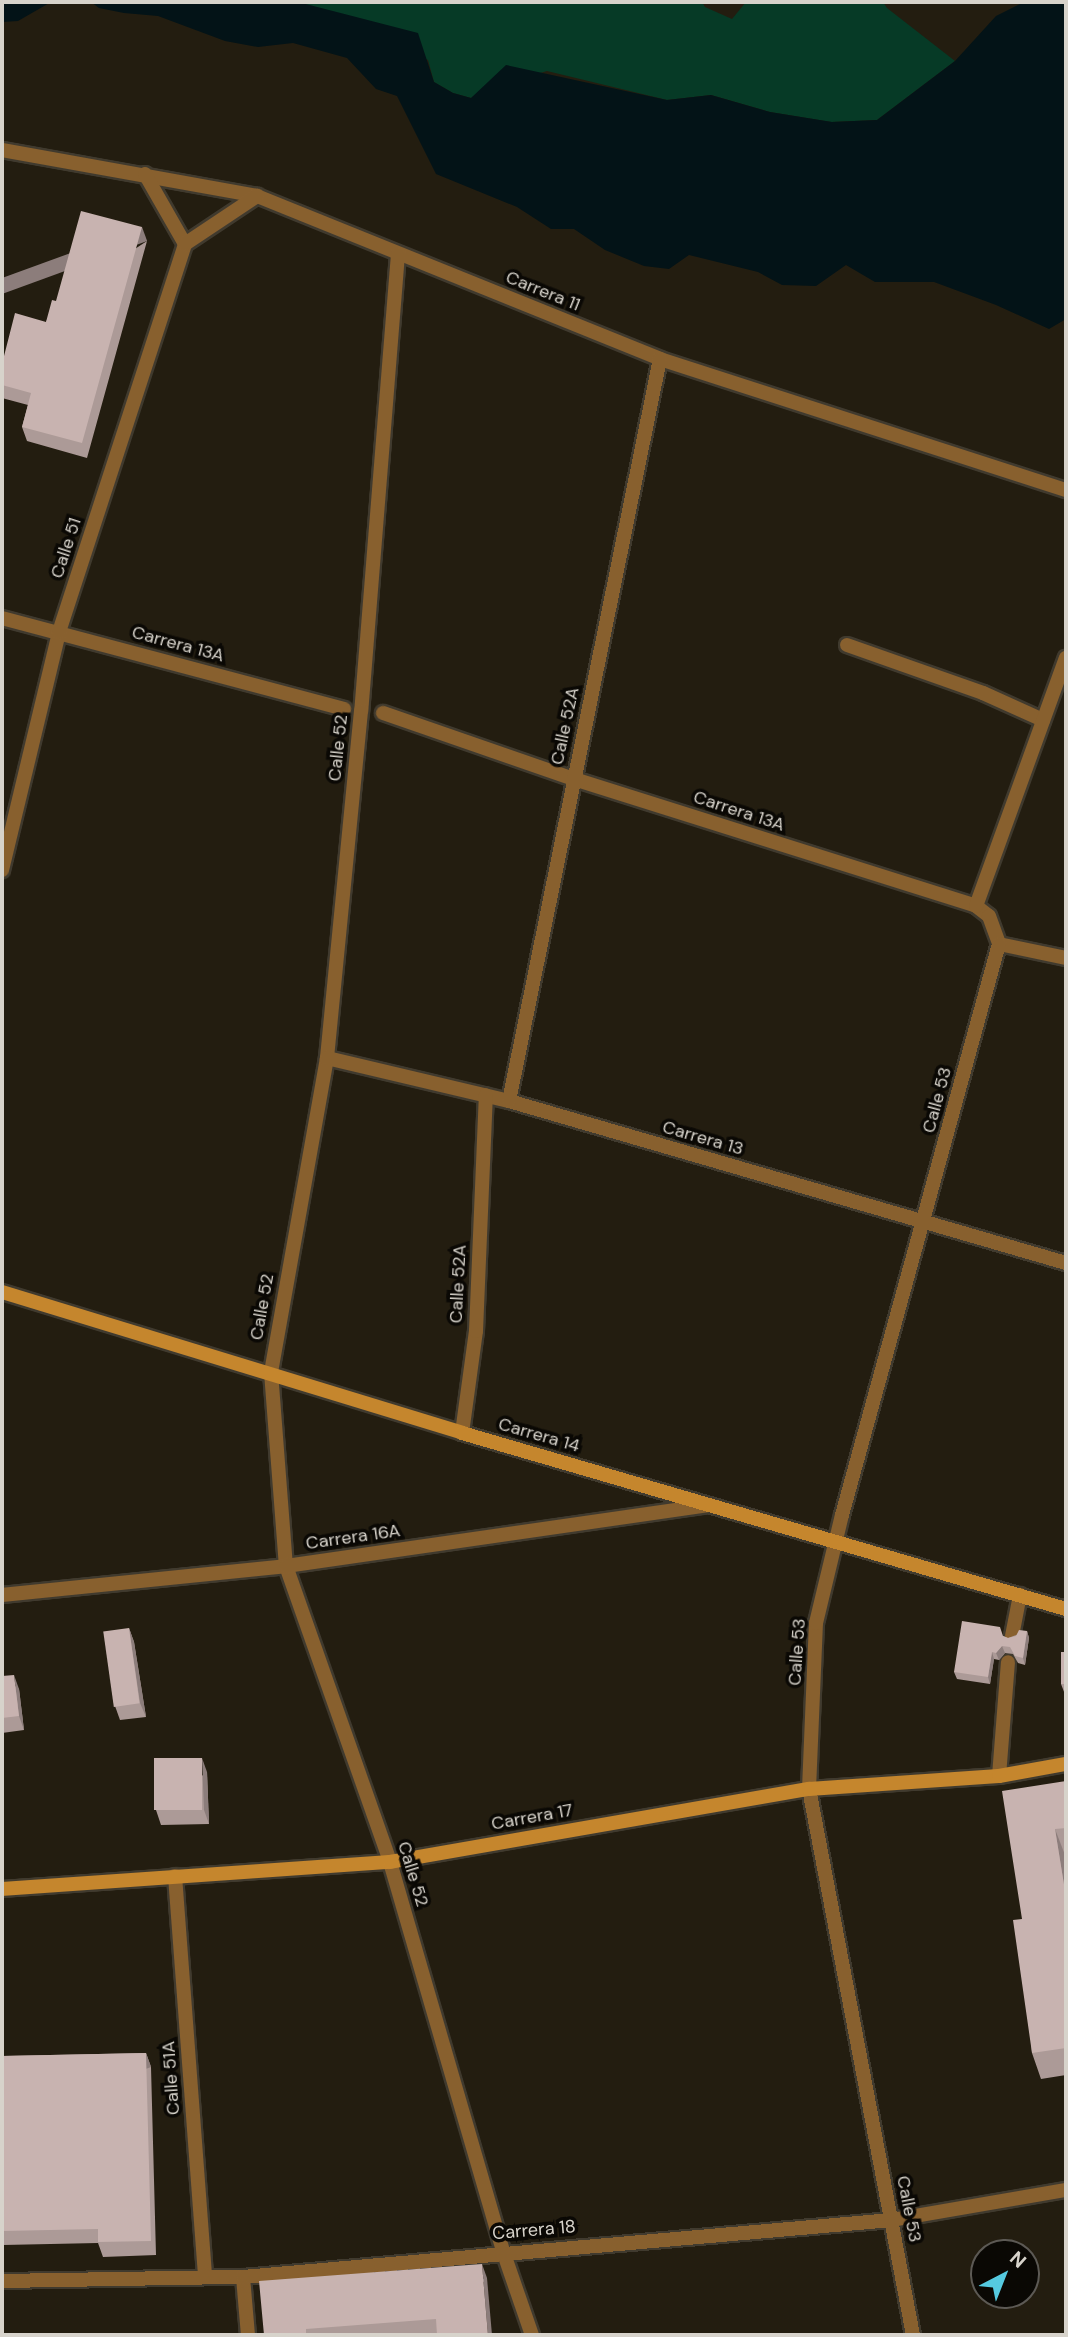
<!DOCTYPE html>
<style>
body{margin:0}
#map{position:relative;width:1068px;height:2337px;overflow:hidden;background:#231d10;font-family:"DM Sans",sans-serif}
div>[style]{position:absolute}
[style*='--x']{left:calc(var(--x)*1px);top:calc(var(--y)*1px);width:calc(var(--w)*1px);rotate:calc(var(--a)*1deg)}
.green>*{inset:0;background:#063a26}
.water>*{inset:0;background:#031317}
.roads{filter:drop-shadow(2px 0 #403a2e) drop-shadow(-2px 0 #403a2e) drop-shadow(0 2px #403a2e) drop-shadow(0 -2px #403a2e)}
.lane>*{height:14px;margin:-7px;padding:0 7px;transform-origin:7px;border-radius:7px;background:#88602e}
.street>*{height:14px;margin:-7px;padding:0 7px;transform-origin:7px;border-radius:7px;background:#88602e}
.secondary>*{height:14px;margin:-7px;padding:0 7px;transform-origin:7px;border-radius:7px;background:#c5862d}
.wall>*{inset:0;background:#ac9a97}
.shaded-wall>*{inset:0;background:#8c7d7b;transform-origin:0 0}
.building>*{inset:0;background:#c8b3b0;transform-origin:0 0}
span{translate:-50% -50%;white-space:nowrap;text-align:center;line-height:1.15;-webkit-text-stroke:7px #0a0804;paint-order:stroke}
.street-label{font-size:18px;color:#d7d3cb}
.frame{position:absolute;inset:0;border:4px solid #d7d3cb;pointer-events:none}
.north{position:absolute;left:970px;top:2239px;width:70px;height:70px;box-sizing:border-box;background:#0a0804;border:2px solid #5c5954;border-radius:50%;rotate:42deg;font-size:19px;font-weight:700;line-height:28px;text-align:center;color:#d7d3cb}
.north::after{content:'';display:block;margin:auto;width:24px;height:32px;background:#55cae0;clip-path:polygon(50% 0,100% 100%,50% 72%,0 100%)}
</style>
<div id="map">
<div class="green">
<i style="clip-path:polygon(298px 2px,702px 2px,705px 7px,732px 19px,746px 2px,883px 2px,887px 8px,955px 61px,877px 120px,831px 122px,770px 112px,711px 95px,667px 100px,547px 71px,482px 90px,471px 98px,453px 93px,434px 82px,428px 60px)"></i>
</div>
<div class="water">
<i style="clip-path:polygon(2px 2px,51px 2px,18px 21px,2px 22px)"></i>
<i style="clip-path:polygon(91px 2px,298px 2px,418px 33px,434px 82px,453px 93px,471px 98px,506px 65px,667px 100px,711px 95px,770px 112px,832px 122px,877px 120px,955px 61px,996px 16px,1024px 2px,1066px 2px,1066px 319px,1049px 329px,996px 305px,934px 282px,875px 282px,846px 265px,816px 286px,782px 285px,758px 272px,689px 255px,669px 269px,644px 266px,605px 250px,574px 229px,551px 229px,517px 207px,436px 174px,397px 96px,376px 89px,347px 58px,293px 43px,258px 47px,225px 41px,158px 16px,124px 13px,99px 8px)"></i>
</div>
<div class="roads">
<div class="lane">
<i style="--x:1012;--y:1636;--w:42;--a:-79"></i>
<i style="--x:999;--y:1776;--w:114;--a:-85.5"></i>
</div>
<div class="street">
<i style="--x:2;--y:150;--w:259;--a:10.2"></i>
<i style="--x:257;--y:196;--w:435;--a:22"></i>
<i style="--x:660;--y:359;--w:427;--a:17.9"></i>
<i style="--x:145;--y:174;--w:81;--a:60.3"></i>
<i style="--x:398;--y:254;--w:458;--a:94.6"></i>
<i style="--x:361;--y:711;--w:349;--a:95.6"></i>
<i style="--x:327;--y:1058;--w:319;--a:100.1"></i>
<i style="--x:271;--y:1372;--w:195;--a:85.6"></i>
<i style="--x:286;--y:1566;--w:314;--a:70.6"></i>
<i style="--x:390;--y:1862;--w:405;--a:73.8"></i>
<i style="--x:503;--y:2251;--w:89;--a:71"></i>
<i style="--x:2;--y:618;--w:354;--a:14.9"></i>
<i style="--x:847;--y:645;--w:144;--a:19.4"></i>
<i style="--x:983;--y:693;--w:66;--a:24.2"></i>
<i style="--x:383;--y:713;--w:202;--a:19.1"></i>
<i style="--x:574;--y:779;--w:422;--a:17.5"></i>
<i style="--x:976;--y:906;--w:16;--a:38"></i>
<i style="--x:989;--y:916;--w:30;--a:70"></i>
<i style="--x:999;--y:944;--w:68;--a:11.8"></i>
<i style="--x:2;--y:870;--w:245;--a:-76.5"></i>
<i style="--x:59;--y:632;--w:408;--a:-72"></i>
<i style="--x:185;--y:244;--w:87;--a:-33.7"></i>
<i style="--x:976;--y:906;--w:264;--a:-70.1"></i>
<i style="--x:327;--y:1058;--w:187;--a:13.3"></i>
<i style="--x:509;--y:1101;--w:580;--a:16.22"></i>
<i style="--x:509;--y:1101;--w:757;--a:-78.5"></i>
<i style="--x:462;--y:1433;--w:103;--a:-82.2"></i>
<i style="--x:476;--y:1331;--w:236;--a:-87.6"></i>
<i style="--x:2;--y:1595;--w:285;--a:-5.8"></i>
<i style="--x:286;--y:1566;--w:427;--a:-8.2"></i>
<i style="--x:175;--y:1876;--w:401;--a:85.7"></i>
<i style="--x:243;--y:2277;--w:58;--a:85.1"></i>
<i style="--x:2;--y:2281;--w:241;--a:-1"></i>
<i style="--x:243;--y:2277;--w:651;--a:-5.02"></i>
<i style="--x:892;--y:2220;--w:177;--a:-9.8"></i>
<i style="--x:913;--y:2335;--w:556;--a:-100.78"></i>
<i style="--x:809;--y:1789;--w:166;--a:-87.6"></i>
<i style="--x:816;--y:1623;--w:111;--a:-76.5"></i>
<i style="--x:842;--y:1515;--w:592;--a:-74.63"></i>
</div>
<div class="secondary">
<i style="--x:2;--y:1292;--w:481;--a:17"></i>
<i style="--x:462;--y:1433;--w:629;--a:16.25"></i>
<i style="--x:2;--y:1889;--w:389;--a:-4"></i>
<i style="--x:390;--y:1862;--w:425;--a:-9.9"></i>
<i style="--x:809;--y:1789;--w:190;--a:-3.9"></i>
<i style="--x:999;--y:1776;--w:68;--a:-10.2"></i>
</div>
</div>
<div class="wall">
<i style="clip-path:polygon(147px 241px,87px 458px,27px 441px,22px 427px,28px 405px,2px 398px,2px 360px,3px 360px,46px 322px,56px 301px)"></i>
<i style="clip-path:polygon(129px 1628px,134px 1642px,146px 1717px,120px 1720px,115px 1706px)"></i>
<i style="clip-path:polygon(1027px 1631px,1029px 1638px,1025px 1665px,1018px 1663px,1013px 1654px,1005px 1653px,999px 1660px,994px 1659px,990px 1684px,957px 1679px,954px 1672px,1003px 1636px,1008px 1638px)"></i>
<i style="clip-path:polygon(1066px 1652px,1066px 1697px,1061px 1684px)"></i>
<i style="clip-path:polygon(2px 1676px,19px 1689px,24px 1730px,2px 1733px)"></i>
<i style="clip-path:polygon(207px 1772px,209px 1824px,161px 1825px,156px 1810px)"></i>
<i style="clip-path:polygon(1066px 1781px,1066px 1855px,1065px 1855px,1066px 1864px,1066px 2075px,1041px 2079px,1032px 2053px,1022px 1919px)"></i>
<i style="clip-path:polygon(146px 2053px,151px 2067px,156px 2255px,103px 2257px,98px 2243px,3px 2245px,2px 2056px)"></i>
<i style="clip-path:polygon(487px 2278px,437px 2333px,414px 2335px,264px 2335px)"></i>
</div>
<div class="shaded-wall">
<i style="left:142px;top:227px;width:15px;height:224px;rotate:70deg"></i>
<i style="clip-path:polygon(129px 1628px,134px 1642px,146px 1717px,140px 1703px)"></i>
<i style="clip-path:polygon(1027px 1631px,1029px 1638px,1025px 1665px,1023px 1658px)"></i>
<i style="clip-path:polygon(1002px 1646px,1005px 1653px,999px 1660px,996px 1653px)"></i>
<i style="clip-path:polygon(992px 1652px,994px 1659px,990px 1684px,988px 1677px)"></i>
<i style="clip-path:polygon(14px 1675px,19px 1689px,24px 1730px,19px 1716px)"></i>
<i style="clip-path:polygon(202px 1758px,207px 1772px,209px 1824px,204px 1810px)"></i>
<i style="clip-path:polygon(1055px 1829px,1065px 1855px,1066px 1864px,1066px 1897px)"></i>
<i style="left:146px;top:2053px;width:15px;height:188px;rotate:70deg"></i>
<i style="clip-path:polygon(482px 2264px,487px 2278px,492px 2335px,488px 2335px)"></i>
</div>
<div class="building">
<i style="clip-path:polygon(81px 211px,142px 227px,82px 443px,22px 427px,31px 393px,2px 385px,2px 360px,3px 360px,15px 313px,46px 322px,52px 300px,56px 301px)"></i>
<i style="clip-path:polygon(962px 1621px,1000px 1627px,1003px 1636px,1008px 1638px,1016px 1636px,1019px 1630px,1027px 1631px,1023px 1658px,1015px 1656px,1010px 1647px,1002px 1646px,996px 1653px,992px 1652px,988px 1677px,954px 1672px)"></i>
<i style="left:129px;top:1628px;width:76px;height:26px;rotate:82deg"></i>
<i style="left:1061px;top:1652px;width:5px;height:32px"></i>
<i style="clip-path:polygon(14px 1675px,19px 1716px,2px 1718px,2px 1676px)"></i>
<i style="left:154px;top:1758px;width:48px;height:52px"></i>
<i style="clip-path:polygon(1066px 1781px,1066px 1828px,1055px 1829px,1066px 1897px,1066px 2048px,1032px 2053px,1013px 1920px,1022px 1919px,1002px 1791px)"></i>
<i style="clip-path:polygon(146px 2053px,151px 2241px,98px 2242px,98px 2229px,2px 2231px,2px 2056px)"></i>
<i style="clip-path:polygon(482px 2264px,488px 2335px,437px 2335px,436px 2319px,306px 2329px,306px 2335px,264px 2335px,259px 2281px)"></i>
</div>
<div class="street-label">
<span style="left:543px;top:291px;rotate:22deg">Carrera 11</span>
<span style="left:66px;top:548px;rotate:-72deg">Calle 51</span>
<span style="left:178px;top:644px;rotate:15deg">Carrera 13A</span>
<span style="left:565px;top:726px;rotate:-78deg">Calle 52A</span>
<span style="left:338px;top:748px;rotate:-84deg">Calle 52</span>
<span style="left:739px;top:811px;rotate:18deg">Carrera 13A</span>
<span style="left:937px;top:1100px;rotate:-75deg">Calle 53</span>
<span style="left:703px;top:1138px;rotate:16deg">Carrera 13</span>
<span style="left:458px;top:1284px;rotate:-87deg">Calle 52A</span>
<span style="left:262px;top:1307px;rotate:-80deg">Calle 52</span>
<span style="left:539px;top:1435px;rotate:16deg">Carrera 14</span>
<span style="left:353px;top:1537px;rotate:-8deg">Carrera 16A</span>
<span style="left:797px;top:1652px;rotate:-86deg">Calle 53</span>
<span style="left:532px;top:1817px;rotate:-10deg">Carrera 17</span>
<span style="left:413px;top:1874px;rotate:73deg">Calle 52</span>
<span style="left:171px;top:2078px;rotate:-94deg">Calle 51A</span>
<span style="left:909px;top:2209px;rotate:79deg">Calle 53</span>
<span style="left:534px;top:2230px;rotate:-5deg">Carrera 18</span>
</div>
<div class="frame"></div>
<div class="north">N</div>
</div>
